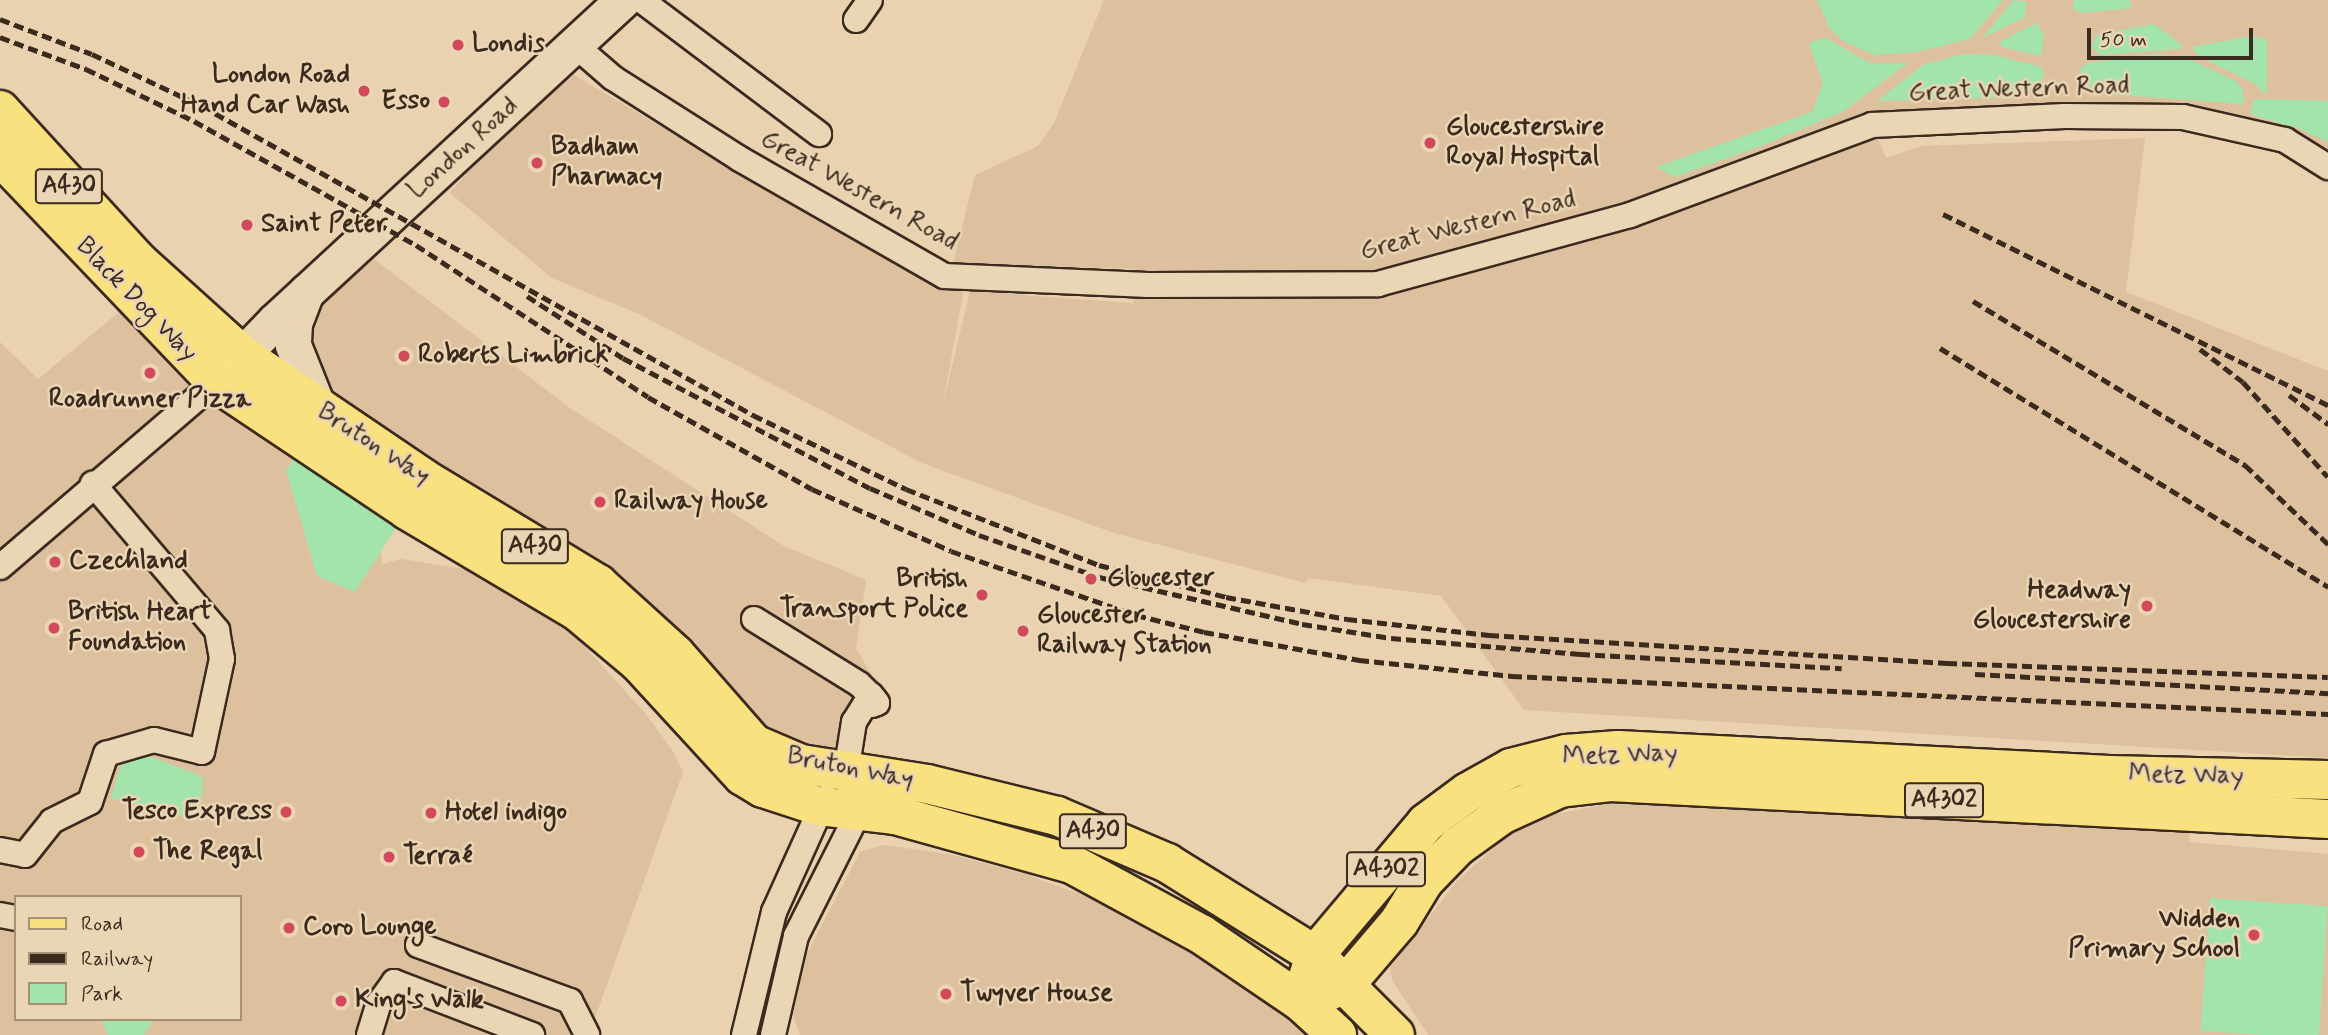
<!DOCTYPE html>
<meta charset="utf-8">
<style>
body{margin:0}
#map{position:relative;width:2328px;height:1035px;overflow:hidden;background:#ead1af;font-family:Mynerve,sans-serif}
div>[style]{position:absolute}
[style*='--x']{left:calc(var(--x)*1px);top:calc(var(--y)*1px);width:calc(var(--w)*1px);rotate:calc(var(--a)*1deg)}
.built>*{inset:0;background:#ddc19f}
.green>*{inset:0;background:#a3e4ad;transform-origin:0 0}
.roads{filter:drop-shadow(2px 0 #3b2a1e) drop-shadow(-2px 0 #3b2a1e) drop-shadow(0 2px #3b2a1e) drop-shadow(0 -2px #3b2a1e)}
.minor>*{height:24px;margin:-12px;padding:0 12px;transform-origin:12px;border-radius:12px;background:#ead5b4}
.secondary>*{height:35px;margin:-17.5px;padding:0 17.5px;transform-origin:17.5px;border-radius:17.5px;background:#ead5b4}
.primary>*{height:38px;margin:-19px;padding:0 19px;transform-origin:19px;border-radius:19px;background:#fae180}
.rail>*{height:5px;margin-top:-2.5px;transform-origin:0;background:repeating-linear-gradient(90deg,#3b2a1e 0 10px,transparent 0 15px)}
.dots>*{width:19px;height:19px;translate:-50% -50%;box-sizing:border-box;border:4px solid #ead5b4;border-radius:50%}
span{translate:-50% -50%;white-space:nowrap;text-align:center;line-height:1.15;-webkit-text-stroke:5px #ead5b4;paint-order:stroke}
.shield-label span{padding:2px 5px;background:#ead5b4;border:2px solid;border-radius:5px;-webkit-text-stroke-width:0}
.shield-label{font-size:24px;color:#3b2a1e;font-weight:700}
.poi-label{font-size:26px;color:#3b2a1e;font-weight:700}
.left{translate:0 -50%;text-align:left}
.right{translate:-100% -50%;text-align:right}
.street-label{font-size:26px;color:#3b2a1e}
.legend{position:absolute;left:14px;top:895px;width:228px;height:126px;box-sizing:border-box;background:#ead5b4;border:2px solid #a49178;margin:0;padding:9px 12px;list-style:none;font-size:21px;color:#3b2a1e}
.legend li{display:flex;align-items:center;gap:14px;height:35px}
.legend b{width:35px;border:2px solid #a49178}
.scale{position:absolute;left:2087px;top:28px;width:166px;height:32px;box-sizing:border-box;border:4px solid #3b2a1e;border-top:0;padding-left:9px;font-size:21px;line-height:24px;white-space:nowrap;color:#3b2a1e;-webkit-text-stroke:5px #ead5b4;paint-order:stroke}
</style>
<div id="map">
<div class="built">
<i style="clip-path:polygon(1104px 0,2328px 0,2328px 167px,2242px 126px,1873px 126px,1886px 158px,1921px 146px,2145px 138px,2126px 292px,2328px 371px,2328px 758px,1524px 710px,1441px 596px,1309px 578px,1305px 583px,1114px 533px,922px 463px,639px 314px,552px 278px,450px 193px,485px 151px,574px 75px,801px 210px,940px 285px,964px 289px,942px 408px,970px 291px,1132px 303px,1147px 285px,1134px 269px,953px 263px,975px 175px,1038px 146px,1054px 123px)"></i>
<i style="clip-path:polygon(357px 246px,570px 408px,784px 546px,866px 580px,856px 649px,872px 675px,871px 695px,846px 772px,801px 764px,243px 356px)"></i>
<i style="clip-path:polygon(evenodd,125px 307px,407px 510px,381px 551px,382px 564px,401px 559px,471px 570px,575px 636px,645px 713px,673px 751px,683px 772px,589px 1035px,0 1035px,0 342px,38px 379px,125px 307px,16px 897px,240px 897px,240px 1019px,16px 1019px,16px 897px)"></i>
<i style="clip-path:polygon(1607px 804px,2086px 820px,2190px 831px,2189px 842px,2328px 854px,2328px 1035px,1428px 1035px,1392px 980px,1390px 967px,1457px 881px,1507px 836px,1550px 815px)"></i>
<i style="clip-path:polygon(883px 845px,949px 854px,1025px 874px,1123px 910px,1255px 993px,1309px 1035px,800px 1035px,793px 1016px,805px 957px,860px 852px)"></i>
</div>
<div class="green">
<i style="clip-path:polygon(1817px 0,2003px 0,1970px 39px,1917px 52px,1874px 55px,1843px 41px,1830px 29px)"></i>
<i style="clip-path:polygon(2014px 0,2027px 2px,2024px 18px,1982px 38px)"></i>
<i style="clip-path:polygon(2075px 0,2130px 0,2132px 8px,2081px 13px,2072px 8px)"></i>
<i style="clip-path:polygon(2036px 23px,2044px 35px,2041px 56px,2002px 47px,2000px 42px)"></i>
<i style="clip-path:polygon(2154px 24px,2182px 45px,2180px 49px,2101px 55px,2091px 47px,2097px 35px)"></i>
<i style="clip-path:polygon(2252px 36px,2267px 40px,2267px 95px,2255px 84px,2198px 56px,2192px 47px)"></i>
<i style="clip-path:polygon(1826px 38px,1870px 63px,1908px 63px,1844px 111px,1766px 144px,1675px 177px,1656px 167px,1812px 112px,1823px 84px,1809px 43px)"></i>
<i style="clip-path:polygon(1963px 54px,1995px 55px,2041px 67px,2044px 75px,2036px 89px,2014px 97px,1877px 101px,1923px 65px)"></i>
<i style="clip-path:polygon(2155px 54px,2188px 59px,2236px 81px,2243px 90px,2244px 104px,2094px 93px,2079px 70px,2088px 63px)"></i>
<i style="clip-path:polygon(2254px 99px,2328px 101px,2328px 142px,2300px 129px,2255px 116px,2250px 112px)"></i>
<i style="clip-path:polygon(306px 444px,407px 510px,355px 592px,317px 576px,286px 470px)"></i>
<i style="clip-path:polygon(140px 753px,199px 775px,203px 781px,198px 820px,111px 798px,122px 761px)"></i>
<i style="left:2210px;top:898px;width:118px;height:133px;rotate:4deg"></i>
<i style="clip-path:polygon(101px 1019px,154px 1019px,144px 1035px,108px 1035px)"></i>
</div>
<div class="roads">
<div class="minor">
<i style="--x:641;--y:0;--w:223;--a:37"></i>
<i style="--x:856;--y:20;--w:24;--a:-55"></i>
<i style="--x:576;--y:46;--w:49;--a:40.9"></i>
<i style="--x:613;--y:78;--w:151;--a:32.5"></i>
<i style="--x:740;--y:159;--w:235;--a:29.8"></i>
<i style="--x:944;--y:276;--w:204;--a:2.5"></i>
<i style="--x:1148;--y:285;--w:230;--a:-0.2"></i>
<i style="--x:1378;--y:284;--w:261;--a:-15.3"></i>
<i style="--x:1630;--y:215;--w:258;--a:-20.4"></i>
<i style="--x:1872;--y:125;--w:193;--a:-2.7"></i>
<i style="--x:2065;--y:116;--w:118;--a:0.5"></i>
<i style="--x:2183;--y:117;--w:105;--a:12.7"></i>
<i style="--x:2285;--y:140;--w:51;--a:32.1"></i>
<i style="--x:0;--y:567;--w:284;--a:-40.6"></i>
<i style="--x:754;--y:619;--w:123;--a:31.8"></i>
<i style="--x:859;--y:684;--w:21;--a:45"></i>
<i style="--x:874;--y:699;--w:5;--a:53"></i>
<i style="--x:877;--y:703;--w:5;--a:158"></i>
<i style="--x:0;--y:850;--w:25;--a:11"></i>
<i style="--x:25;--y:855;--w:43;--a:-51.5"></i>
<i style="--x:52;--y:821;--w:42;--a:-26.6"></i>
<i style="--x:90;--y:802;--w:51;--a:-71.6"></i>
<i style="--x:106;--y:754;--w:50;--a:-16.3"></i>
<i style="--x:154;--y:740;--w:49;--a:14"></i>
<i style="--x:202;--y:752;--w:95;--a:-77.9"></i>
<i style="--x:222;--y:659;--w:29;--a:-100"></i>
<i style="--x:217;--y:630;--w:192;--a:-130.3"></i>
<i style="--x:0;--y:915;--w:16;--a:11"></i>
<i style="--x:418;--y:945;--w:162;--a:20.2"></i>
<i style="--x:570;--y:1001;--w:38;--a:63"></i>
<i style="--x:369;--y:1035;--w:34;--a:-73"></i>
<i style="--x:379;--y:1003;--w:26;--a:-54"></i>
<i style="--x:394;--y:982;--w:148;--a:21"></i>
<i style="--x:744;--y:1035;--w:127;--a:-76.3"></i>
<i style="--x:774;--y:912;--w:126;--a:-65.7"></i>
<i style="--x:773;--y:1035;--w:102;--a:-76.9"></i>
<i style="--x:796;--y:936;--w:138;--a:-63.2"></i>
<i style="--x:858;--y:813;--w:43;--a:-106.3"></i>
<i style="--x:846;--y:772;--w:51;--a:-80.9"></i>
<i style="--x:854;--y:722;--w:32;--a:-58"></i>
</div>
<div class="secondary">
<i style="--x:306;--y:292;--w:33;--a:111"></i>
<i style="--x:294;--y:323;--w:22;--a:93"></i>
<i style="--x:293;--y:345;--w:70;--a:68.2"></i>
<i style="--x:223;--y:375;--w:76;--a:-46.1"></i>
<i style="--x:276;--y:320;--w:472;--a:-42.7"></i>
</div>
<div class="primary">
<i style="--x:0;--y:110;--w:205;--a:47.6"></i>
<i style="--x:138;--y:261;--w:142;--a:42.1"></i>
<i style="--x:243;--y:356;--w:217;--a:34.1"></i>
<i style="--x:423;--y:478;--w:205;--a:31.2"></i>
<i style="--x:598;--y:584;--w:105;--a:42.3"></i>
<i style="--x:676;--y:655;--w:118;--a:48.8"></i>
<i style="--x:754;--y:744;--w:51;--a:23.1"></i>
<i style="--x:801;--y:764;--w:128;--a:9"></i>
<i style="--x:927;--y:784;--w:134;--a:13.8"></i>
<i style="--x:1057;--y:816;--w:120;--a:23.1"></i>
<i style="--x:1167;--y:863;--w:174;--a:31.9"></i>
<i style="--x:1315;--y:955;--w:113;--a:45"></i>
<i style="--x:0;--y:156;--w:313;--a:46.3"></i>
<i style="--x:216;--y:382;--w:230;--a:33.8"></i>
<i style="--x:407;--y:510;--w:198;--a:30.7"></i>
<i style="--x:577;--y:611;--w:80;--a:39.9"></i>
<i style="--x:638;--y:662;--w:155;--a:47.4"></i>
<i style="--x:743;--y:776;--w:23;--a:31"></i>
<i style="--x:763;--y:788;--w:58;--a:18.1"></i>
<i style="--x:818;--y:806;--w:78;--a:6.7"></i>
<i style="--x:895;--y:815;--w:184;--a:15.5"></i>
<i style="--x:1072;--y:864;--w:147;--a:28.5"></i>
<i style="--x:1201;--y:934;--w:121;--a:34.2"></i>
<i style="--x:1301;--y:1002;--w:49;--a:42.5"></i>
<i style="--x:1307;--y:980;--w:26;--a:-72"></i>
<i style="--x:1315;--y:955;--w:172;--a:-49.9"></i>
<i style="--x:1426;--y:823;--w:52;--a:-36.4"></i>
<i style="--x:1468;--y:792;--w:49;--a:-29.2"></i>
<i style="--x:1511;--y:768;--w:57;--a:-14.3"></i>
<i style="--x:1566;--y:754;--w:52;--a:-4.4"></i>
<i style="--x:1618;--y:750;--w:492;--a:2.9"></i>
<i style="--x:2109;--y:775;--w:219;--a:1.3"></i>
<i style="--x:1322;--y:994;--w:26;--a:-23"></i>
<i style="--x:1346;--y:984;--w:82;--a:-49.5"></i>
<i style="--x:1399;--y:922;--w:48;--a:-58.6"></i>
<i style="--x:1424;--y:881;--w:47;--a:-45.9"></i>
<i style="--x:1457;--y:847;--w:54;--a:-36"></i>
<i style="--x:1501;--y:815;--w:65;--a:-24.6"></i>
<i style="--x:1560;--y:788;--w:50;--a:-6.8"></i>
<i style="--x:1610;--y:782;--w:719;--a:2.95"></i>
</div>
</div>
<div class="rail">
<i style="--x:0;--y:19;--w:98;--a:20.8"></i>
<i style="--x:92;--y:54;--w:122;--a:25.3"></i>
<i style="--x:202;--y:106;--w:632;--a:29.28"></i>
<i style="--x:753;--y:415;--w:170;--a:25.8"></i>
<i style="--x:906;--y:489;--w:207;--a:21.5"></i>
<i style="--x:1099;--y:565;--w:131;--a:14.1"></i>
<i style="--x:1226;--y:597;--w:123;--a:10.3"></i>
<i style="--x:1347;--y:619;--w:143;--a:6.4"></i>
<i style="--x:1489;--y:635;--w:459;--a:3.5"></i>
<i style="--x:1947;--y:663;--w:381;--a:2.1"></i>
<i style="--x:0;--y:37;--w:92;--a:20.4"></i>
<i style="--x:86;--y:69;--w:120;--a:25.7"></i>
<i style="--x:194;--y:121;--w:254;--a:29.2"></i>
<i style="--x:416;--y:245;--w:277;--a:33.2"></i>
<i style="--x:648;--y:397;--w:188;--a:29.3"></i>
<i style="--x:812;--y:489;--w:152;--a:24"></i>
<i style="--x:951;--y:551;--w:196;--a:19.1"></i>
<i style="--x:1136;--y:615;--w:70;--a:14"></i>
<i style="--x:1204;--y:632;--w:158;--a:10.2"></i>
<i style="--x:1359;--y:660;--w:154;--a:6"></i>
<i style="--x:1512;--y:676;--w:817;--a:2.67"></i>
<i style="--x:1943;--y:214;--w:430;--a:26.4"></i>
<i style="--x:527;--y:296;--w:114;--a:32.9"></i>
<i style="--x:623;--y:358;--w:279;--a:27.8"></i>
<i style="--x:870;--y:488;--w:119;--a:23.3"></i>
<i style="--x:979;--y:535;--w:127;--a:19.3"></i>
<i style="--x:1099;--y:577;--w:208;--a:13"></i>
<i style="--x:1302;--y:624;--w:90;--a:8.9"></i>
<i style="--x:1391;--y:638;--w:190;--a:4.8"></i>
<i style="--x:1580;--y:654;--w:262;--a:3.1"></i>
<i style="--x:1973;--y:301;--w:318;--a:31.1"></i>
<i style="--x:2245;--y:465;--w:115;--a:43.6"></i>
<i style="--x:1940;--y:348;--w:456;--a:31.6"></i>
<i style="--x:2200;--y:349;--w:54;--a:37.5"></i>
<i style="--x:2243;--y:382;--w:127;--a:48.2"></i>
<i style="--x:2289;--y:395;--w:49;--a:36.6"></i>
<i style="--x:1975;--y:674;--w:354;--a:3.1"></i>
</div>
<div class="dots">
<i style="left:458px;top:45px;background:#d1495b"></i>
<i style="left:364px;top:91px;background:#d1495b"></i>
<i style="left:444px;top:102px;background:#d1495b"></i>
<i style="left:1430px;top:143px;background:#d1495b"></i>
<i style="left:537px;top:163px;background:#d1495b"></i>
<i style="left:247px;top:225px;background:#d1495b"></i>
<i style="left:404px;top:356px;background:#d1495b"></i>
<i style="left:150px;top:373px;background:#d1495b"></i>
<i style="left:600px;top:502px;background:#d1495b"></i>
<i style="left:55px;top:562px;background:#d1495b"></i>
<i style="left:1091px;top:579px;background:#d1495b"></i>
<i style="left:982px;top:595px;background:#d1495b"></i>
<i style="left:2147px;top:606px;background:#d1495b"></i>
<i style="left:54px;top:628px;background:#d1495b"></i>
<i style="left:1023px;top:631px;background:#d1495b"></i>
<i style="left:286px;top:812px;background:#d1495b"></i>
<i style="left:431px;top:813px;background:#d1495b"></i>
<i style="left:139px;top:852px;background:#d1495b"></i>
<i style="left:389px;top:857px;background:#d1495b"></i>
<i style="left:289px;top:928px;background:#d1495b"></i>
<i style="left:2254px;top:935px;background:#d1495b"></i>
<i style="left:946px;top:994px;background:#d1495b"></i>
<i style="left:341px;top:1001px;background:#d1495b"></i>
</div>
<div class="shield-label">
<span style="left:69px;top:186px">A430</span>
<span style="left:535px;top:546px">A430</span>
<span style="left:1944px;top:800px">A4302</span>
<span style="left:1093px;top:831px">A430</span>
<span style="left:1386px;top:869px">A4302</span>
</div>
<div class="poi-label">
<span class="left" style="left:472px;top:45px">Londis</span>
<span class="right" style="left:350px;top:91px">London Road<br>Hand Car Wash</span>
<span class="right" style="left:430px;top:102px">Esso</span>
<span class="left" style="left:1446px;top:143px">Gloucestershire<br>Royal Hospital</span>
<span class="left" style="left:551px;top:163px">Badham<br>Pharmacy</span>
<span class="left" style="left:261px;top:225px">Saint Peter</span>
<span class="left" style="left:418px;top:356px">Roberts Limbrick</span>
<span style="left:150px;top:400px">Roadrunner Pizza</span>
<span class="left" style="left:614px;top:502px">Railway House</span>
<span class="left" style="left:69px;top:562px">Czechland</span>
<span class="left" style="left:1107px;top:579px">Gloucester</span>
<span class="right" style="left:968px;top:595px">British<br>Transport Police</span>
<span class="right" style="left:2131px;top:606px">Headway<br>Gloucestershire</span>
<span class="left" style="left:68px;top:628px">British Heart<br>Foundation</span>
<span class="left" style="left:1037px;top:631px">Gloucester<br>Railway Station</span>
<span class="right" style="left:272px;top:812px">Tesco Express</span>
<span class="left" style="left:445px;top:813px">Hotel indigo</span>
<span class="left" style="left:153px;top:852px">The Regal</span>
<span class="left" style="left:403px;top:857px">Terraé</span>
<span class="right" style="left:2240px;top:935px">Widden<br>Primary School</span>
<span class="left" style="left:303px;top:928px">Coro Lounge</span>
<span class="left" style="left:960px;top:994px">Twyver House</span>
<span class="left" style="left:355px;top:1001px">King's Walk</span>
</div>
<div class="street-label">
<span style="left:2019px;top:90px;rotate:-2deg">Great Western Road</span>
<span style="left:464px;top:149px;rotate:-42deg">London Road</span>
<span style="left:859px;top:191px;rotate:29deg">Great Western Road</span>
<span style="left:1468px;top:226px;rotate:-14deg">Great Western Road</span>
<span style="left:136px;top:300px;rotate:46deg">Black Dog Way</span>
<span style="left:373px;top:445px;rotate:33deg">Bruton Way</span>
<span style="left:1620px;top:756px;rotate:-2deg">Metz Way</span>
<span style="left:850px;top:769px;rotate:11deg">Bruton Way</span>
<span style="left:2186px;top:776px;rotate:1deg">Metz Way</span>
</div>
<ul class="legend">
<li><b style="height:9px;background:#fae180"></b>Road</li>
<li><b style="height:9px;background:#3b2a1e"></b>Railway</li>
<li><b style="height:19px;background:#a3e4ad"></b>Park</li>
</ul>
<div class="scale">50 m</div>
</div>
